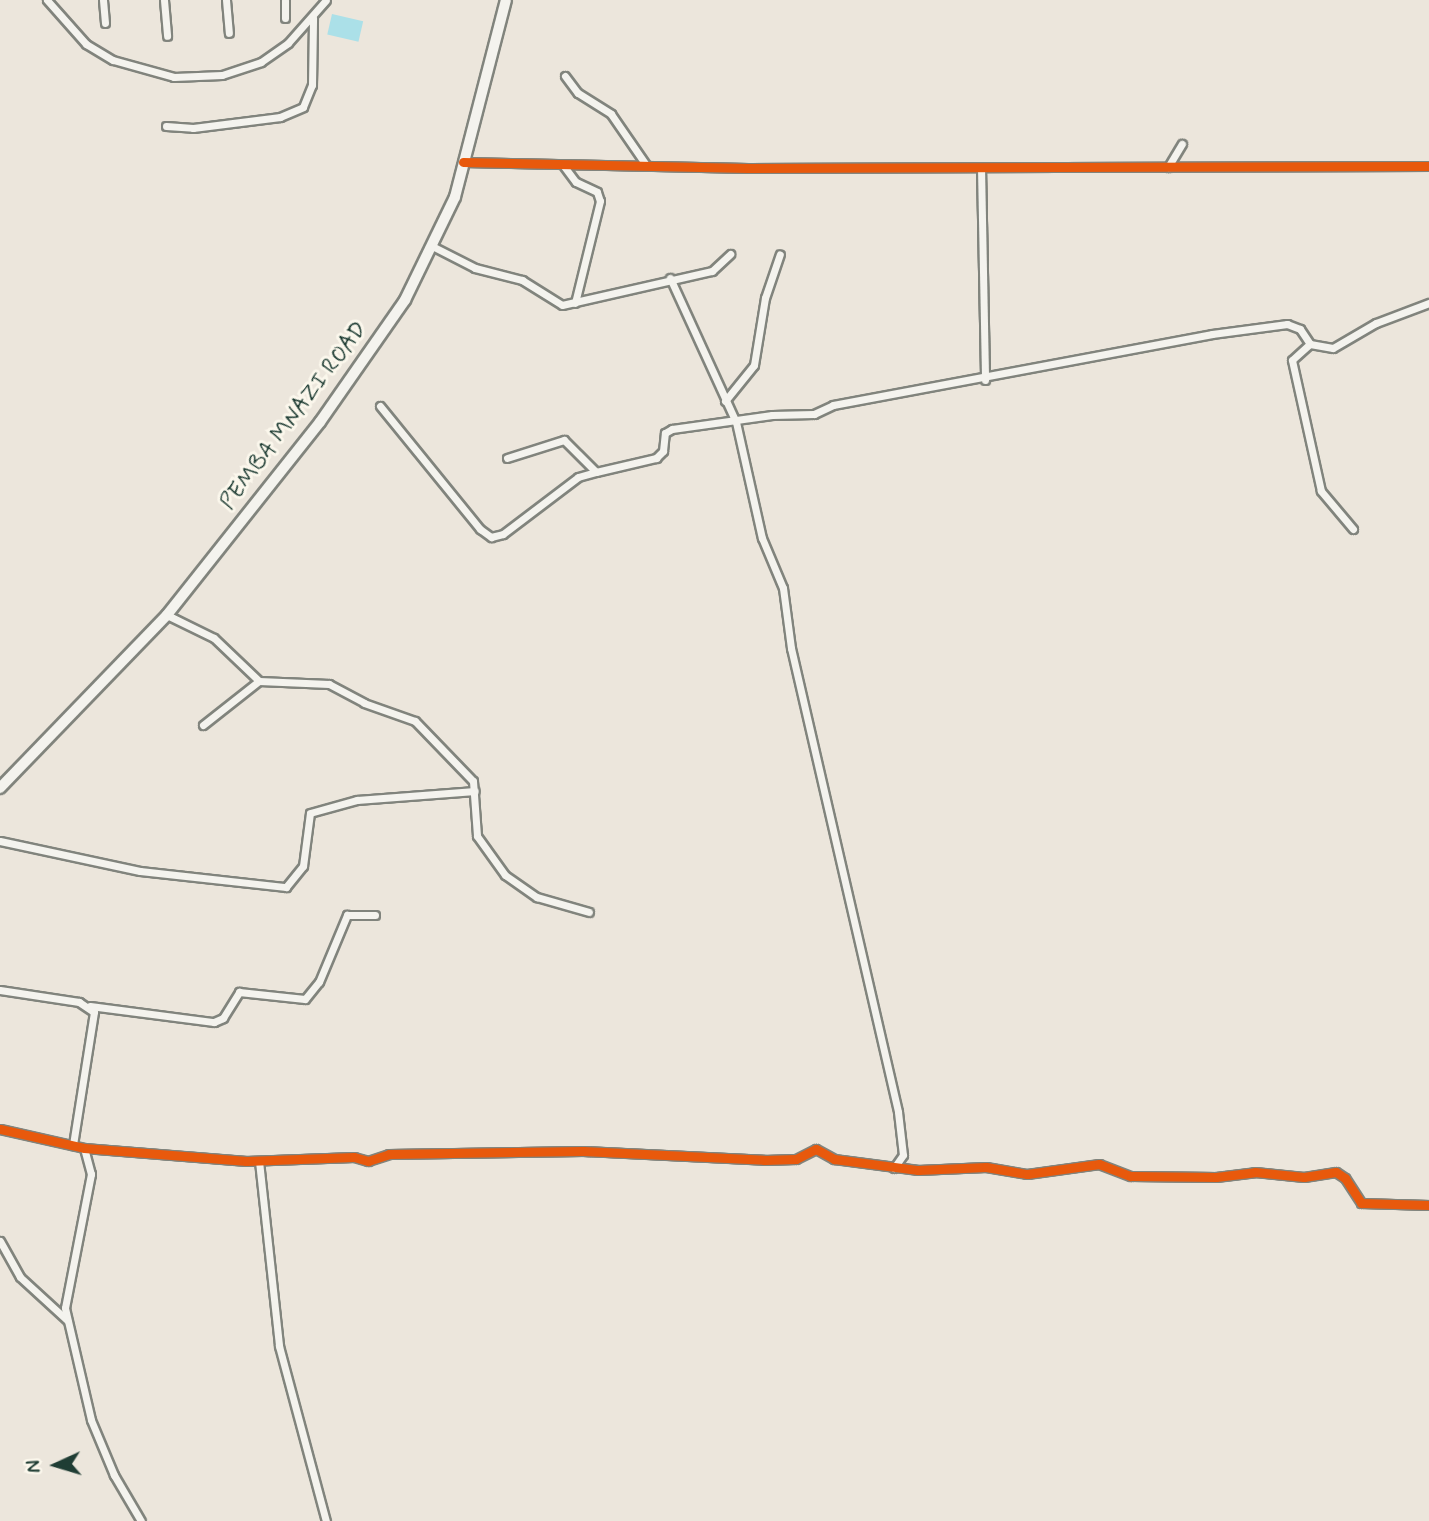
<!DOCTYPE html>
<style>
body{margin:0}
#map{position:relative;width:1429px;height:1521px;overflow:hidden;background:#ece6dc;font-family:Mynerve,sans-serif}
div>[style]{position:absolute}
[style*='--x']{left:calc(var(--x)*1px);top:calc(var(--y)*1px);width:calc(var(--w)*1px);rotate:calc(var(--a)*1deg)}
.water>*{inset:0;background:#abe0e8;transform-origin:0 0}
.roads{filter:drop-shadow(2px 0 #81847d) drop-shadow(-2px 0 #81847d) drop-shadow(0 2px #81847d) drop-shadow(0 -2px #81847d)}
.minor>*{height:7px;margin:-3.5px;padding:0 3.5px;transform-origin:3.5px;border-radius:3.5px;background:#f4f3ee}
.secondary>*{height:10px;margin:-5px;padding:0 5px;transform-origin:5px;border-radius:5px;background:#f4f3ee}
.cycleway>*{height:9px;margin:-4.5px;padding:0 4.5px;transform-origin:4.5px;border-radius:4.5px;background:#e8590c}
span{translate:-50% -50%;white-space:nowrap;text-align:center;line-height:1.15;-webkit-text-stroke:6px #fbf7ec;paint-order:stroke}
.street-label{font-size:23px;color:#1f3d34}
.north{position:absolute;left:21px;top:1430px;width:70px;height:70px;-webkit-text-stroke:5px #fbf7ec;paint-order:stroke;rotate:266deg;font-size:19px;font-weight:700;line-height:28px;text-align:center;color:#1f3d34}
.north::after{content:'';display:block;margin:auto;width:24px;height:32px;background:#1f3d34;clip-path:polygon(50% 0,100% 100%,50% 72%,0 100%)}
</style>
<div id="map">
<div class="water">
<i style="left:332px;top:14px;width:32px;height:21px;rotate:13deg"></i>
</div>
<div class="roads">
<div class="minor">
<i style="--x:47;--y:0;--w:59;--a:48.4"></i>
<i style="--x:86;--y:44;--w:31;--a:31"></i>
<i style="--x:113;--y:60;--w:63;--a:15.6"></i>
<i style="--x:174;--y:77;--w:48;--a:-2.4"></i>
<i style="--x:222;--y:75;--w:41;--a:-18.4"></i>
<i style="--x:261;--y:62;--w:33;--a:-35"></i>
<i style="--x:288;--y:43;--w:57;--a:-48.5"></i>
<i style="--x:103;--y:0;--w:23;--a:85"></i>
<i style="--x:164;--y:0;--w:36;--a:85"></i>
<i style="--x:226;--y:0;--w:33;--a:85"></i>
<i style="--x:285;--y:0;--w:18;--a:90"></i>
<i style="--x:565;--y:76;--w:21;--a:53"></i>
<i style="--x:578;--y:93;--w:39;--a:32"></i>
<i style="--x:611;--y:114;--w:62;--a:55.5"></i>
<i style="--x:166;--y:126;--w:27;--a:4"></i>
<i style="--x:193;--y:128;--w:88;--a:-7.2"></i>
<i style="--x:280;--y:117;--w:25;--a:-23"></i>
<i style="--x:303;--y:107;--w:24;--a:-68"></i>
<i style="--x:312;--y:85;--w:67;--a:-89.1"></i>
<i style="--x:463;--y:162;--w:285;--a:1.2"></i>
<i style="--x:748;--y:168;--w:681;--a:-0.17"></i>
<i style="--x:563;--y:165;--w:21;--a:53"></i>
<i style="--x:576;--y:182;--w:23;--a:25"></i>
<i style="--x:597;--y:192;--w:9;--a:72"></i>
<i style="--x:600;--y:201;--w:105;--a:103.8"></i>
<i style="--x:981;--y:167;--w:213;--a:88.9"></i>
<i style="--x:1168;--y:167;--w:27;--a:-59"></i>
<i style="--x:434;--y:247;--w:46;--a:27.1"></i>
<i style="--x:475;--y:268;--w:49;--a:14.3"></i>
<i style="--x:522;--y:280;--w:47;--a:32"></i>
<i style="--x:562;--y:305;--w:154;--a:-12.8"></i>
<i style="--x:712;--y:271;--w:25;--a:-43"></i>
<i style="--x:670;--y:278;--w:158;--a:65.4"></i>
<i style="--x:736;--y:422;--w:119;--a:77.4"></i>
<i style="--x:762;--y:538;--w:54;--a:67.2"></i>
<i style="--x:783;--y:588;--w:61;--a:82.4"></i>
<i style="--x:791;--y:648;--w:476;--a:77"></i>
<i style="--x:898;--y:1112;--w:43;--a:83.4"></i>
<i style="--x:903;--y:1155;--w:16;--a:125"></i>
<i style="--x:725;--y:401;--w:46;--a:-51.1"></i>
<i style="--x:754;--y:365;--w:68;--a:-80.7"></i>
<i style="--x:765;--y:298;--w:46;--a:-71.2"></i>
<i style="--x:380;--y:406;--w:159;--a:50.9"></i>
<i style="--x:480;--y:529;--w:14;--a:36"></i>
<i style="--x:491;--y:537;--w:12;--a:-14"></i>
<i style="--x:503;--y:534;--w:94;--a:-37.2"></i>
<i style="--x:578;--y:477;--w:19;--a:-16"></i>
<i style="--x:507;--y:458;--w:60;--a:-17.5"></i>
<i style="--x:564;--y:440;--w:45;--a:45"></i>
<i style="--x:596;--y:472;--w:62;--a:-13.1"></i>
<i style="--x:656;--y:458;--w:10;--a:-45"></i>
<i style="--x:663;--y:451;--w:18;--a:-84"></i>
<i style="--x:665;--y:433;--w:8;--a:-30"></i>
<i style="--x:672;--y:429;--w:101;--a:-8"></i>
<i style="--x:772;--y:415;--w:42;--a:-1.4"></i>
<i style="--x:814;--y:414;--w:21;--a:-25"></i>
<i style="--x:833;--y:405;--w:386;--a:-10.6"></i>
<i style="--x:1212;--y:334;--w:76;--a:-7.6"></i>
<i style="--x:1287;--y:324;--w:14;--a:21"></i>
<i style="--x:1300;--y:329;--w:18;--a:56"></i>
<i style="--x:1353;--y:529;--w:50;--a:-130.1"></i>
<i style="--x:1321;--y:491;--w:134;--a:-102.5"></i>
<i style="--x:1292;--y:360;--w:24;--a:-42"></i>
<i style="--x:1310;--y:344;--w:23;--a:10"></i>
<i style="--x:1333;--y:348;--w:50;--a:-30.2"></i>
<i style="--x:1376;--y:323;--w:57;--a:-20.7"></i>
<i style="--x:167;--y:615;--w:52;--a:26.1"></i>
<i style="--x:214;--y:638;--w:62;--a:43.7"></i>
<i style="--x:259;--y:681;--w:70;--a:2.5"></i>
<i style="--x:329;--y:684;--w:40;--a:28"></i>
<i style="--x:364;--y:703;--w:54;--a:19.4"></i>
<i style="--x:415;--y:721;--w:83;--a:46"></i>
<i style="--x:473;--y:781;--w:55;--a:85.8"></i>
<i style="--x:477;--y:836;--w:48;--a:54.3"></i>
<i style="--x:505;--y:875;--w:39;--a:35"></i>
<i style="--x:537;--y:897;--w:54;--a:16.1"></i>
<i style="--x:203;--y:725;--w:71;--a:-38.2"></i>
<i style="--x:0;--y:841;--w:143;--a:12.1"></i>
<i style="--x:140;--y:871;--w:147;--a:6.3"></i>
<i style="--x:286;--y:887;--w:27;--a:-51"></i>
<i style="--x:303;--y:866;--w:53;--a:-82.5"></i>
<i style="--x:310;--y:813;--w:49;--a:-15.5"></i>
<i style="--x:357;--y:800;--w:118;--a:-4.4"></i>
<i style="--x:0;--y:990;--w:80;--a:8.6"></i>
<i style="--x:79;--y:1002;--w:18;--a:34"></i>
<i style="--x:94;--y:1012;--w:135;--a:99"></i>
<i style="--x:90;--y:1006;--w:125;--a:7.4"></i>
<i style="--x:214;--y:1022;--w:10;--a:-24"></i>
<i style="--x:223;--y:1018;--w:31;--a:-58"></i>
<i style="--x:239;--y:992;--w:66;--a:6.1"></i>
<i style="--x:305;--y:999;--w:22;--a:-51"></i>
<i style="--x:319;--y:982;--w:73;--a:-67.3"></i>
<i style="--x:347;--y:915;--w:28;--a:0"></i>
<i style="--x:0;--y:1129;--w:86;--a:12.7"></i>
<i style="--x:84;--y:1148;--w:163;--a:4.6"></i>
<i style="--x:246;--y:1161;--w:108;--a:-2.1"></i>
<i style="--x:354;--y:1157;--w:15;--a:16"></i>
<i style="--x:368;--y:1161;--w:22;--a:-18"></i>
<i style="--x:389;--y:1154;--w:194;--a:-0.9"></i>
<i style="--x:583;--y:1151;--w:181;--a:2.8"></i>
<i style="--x:764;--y:1160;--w:32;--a:-2"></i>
<i style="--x:796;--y:1159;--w:22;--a:-27"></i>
<i style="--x:816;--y:1149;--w:21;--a:29"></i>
<i style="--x:834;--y:1159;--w:85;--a:7.5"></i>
<i style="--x:918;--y:1170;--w:68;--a:-2.5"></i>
<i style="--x:986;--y:1167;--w:42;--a:9.7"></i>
<i style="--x:1027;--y:1174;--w:73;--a:-7.9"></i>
<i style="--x:1099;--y:1164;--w:34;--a:21"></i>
<i style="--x:1131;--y:1176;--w:85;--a:0.7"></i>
<i style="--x:1216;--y:1177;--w:39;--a:-7"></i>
<i style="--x:1255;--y:1172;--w:49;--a:5.8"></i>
<i style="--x:1304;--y:1177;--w:32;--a:-9"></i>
<i style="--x:1336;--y:1172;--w:11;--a:34"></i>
<i style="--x:1345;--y:1178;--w:30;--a:57"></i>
<i style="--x:1361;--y:1203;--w:68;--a:1.7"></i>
<i style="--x:84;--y:1148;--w:27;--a:75"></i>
<i style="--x:91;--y:1174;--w:136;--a:101"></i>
<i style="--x:65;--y:1308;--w:115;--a:76.9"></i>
<i style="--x:91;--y:1420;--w:60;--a:67.3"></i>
<i style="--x:114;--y:1475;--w:53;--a:59.6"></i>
<i style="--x:259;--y:1161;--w:186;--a:83.8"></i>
<i style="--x:279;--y:1346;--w:181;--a:75"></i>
<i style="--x:0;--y:1241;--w:41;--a:60.9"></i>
<i style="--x:20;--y:1277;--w:64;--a:42.5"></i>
</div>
<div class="secondary">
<i style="--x:0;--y:788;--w:240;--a:-46"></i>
<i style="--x:167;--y:615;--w:246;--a:-51.6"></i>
<i style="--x:320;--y:422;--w:149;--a:-55.1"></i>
<i style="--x:405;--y:300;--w:114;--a:-64.1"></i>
<i style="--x:455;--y:197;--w:203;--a:-75.5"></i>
</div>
</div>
<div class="cycleway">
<i style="--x:463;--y:162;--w:285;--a:1.2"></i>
<i style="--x:748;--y:168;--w:681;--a:-0.17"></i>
<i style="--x:0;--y:1129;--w:86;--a:12.7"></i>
<i style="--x:84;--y:1148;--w:163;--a:4.6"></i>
<i style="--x:246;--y:1161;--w:108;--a:-2.1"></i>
<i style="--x:354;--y:1157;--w:15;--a:16"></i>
<i style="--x:368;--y:1161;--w:22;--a:-18"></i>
<i style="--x:389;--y:1154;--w:194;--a:-0.9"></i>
<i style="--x:583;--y:1151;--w:181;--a:2.8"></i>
<i style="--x:764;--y:1160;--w:32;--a:-2"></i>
<i style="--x:796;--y:1159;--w:22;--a:-27"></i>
<i style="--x:816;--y:1149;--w:21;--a:29"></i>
<i style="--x:834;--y:1159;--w:85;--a:7.5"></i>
<i style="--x:918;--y:1170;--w:68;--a:-2.5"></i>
<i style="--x:986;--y:1167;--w:42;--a:9.7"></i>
<i style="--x:1027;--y:1174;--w:73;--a:-7.9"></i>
<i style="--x:1099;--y:1164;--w:34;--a:21"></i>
<i style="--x:1131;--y:1176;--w:85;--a:0.7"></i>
<i style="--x:1216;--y:1177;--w:39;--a:-7"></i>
<i style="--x:1255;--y:1172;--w:49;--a:5.8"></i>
<i style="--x:1304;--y:1177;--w:32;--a:-9"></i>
<i style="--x:1336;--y:1172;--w:11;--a:34"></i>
<i style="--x:1345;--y:1178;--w:30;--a:57"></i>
<i style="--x:1361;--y:1203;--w:68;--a:1.7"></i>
</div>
<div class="street-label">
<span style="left:294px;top:416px;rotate:-53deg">PEMBA MNAZI ROAD</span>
</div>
<div class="north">N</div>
</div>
